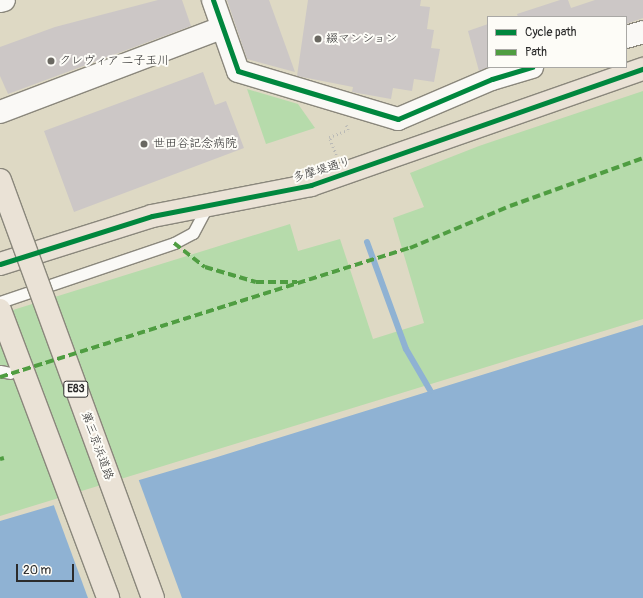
<!DOCTYPE html>
<meta charset="utf-8">
<style>
body{margin:0}
#map{position:relative;width:643px;height:598px;overflow:hidden;background:#ded9c4;font-family:Pangolin,"Klee One",sans-serif}
div>[style]{position:absolute}
[style*='--x']{left:calc(var(--x)*1px);top:calc(var(--y)*1px);width:calc(var(--w)*1px);rotate:calc(var(--a)*1deg)}
.green>*{inset:0;background:#b6dbab}
.water>*{inset:0;background:#8fb2d3}
.pier>*{inset:0;background:#ded9c4}
.stream>*{height:6px;margin:-3px;padding:0 3px;transform-origin:3px;border-radius:3px;background:#8fb2d3}
.building>*{inset:0;background:#ccc7c6}
.path>*{height:2.5px;margin-top:-1.25px;transform-origin:0;background:repeating-linear-gradient(90deg,#babab6 0 1px,transparent 0 4px)}
.roads{filter:drop-shadow(1px 0 #8a877c) drop-shadow(-1px 0 #8a877c) drop-shadow(0 1px #8a877c) drop-shadow(0 -1px #8a877c)}
.service>*{height:11px;margin:-5.5px;padding:0 5.5px;transform-origin:5.5px;border-radius:5.5px;background:#faf9f6}
.minor>*{height:22px;margin:-11px;padding:0 11px;transform-origin:11px;border-radius:11px;background:#faf9f6}
.primary>*{height:22px;margin:-11px;padding:0 11px;transform-origin:11px;border-radius:11px;background:#eae2d6}
.motorway>*{height:22px;margin:-11px;padding:0 11px;transform-origin:11px;border-radius:11px;background:#eae2d6}
.bridges{filter:drop-shadow(1px 0 #8a877c) drop-shadow(-1px 0 #8a877c) drop-shadow(0 1px #8a877c) drop-shadow(0 -1px #8a877c)}
.motorway-bridge>*{height:22px;margin:-11px;padding:0 11px;transform-origin:11px;border-radius:11px;background:#eae2d6}
.quiet>*{height:4px;margin-top:-2px;transform-origin:0;background:repeating-linear-gradient(90deg,#4f9d41 0 8px,transparent 0 12px)}
.cycleway>*{height:5px;margin:-2.5px;padding:0 2.5px;transform-origin:2.5px;border-radius:2.5px;background:#00873e}
.dots>*{width:11px;height:11px;translate:-50% -50%;box-sizing:border-box;border:2px solid #fdfcf7;border-radius:50%}
span{translate:-50% -50%;white-space:nowrap;text-align:center;line-height:1.15;-webkit-text-stroke:4px #fdfcf7;paint-order:stroke}
.shield-label span{padding:1px 3px;background:#fdfcf7;border:1px solid;border-radius:3px;-webkit-text-stroke-width:0}
.shield-label{font-size:11px;color:#2b2b2b;font-weight:700}
.poi-label{font-size:12px;color:#2b2b2b}
.left{translate:0 -50%;text-align:left}
.street-label{font-size:12px;color:#2b2b2b}
.legend{position:absolute;left:487px;top:16px;width:140px;height:52px;box-sizing:border-box;background:#fdfcf7;border:1px solid #a9a8a5;margin:0;padding:5px 7px;list-style:none;font-size:12px;color:#2b2b2b}
.legend li{display:flex;align-items:center;gap:8px;height:20px}
.legend b{width:20px;border:1px solid #a9a8a5}
.scale{position:absolute;left:16px;top:564px;width:58px;height:18px;box-sizing:border-box;border:2px solid #2b2b2b;border-top:0;padding-left:5px;font-size:12px;line-height:14px;white-space:nowrap;color:#2b2b2b;-webkit-text-stroke:3px #fdfcf7;paint-order:stroke}
</style>
<div id="map">
<div class="green">
<i style="clip-path:polygon(247px 89px,298px 104px,315px 128px,266px 144px)"></i>
<i style="clip-path:polygon(643px 91px,643px 319px,0 516px,0 314px,290px 224px,298px 251px,340px 239px,373px 339px,424px 323px,393px 218px,424px 207px,410px 173px,479px 146px)"></i>
</div>
<div class="water">
<i style="clip-path:polygon(643px 325px,643px 598px,0 598px,0 521px,214px 458px)"></i>
</div>
<div class="pier">
<i style="clip-path:polygon(138px 478px,182px 598px,88px 598px,53px 503px)"></i>
</div>
<div class="stream">
<i style="--x:367;--y:242;--w:114;--a:70"></i>
<i style="--x:406;--y:349;--w:48;--a:59.7"></i>
</div>
<div class="building">
<i style="clip-path:polygon(158px 0,182px 0,191px 26px,8px 94px,0 76px,0 47px,55px 27px)"></i>
<i style="clip-path:polygon(227px 0,269px 0,295px 72px,247px 59px)"></i>
<i style="clip-path:polygon(308px 0,421px 0,420px 6px,430px 7px,427px 29px,434px 30px,431px 48px,440px 49px,434px 82px,414px 79px,412px 91px,393px 88px,391px 99px,352px 92px,353px 87px,297px 76px)"></i>
<i style="clip-path:polygon(560px 0,568px 0,571px 8px,595px 0,643px 0,643px 18px,626px 24px,626px 17px,518px 17px,517px 14px)"></i>
<i style="clip-path:polygon(488px 24px,488px 67px,479px 71px,468px 31px)"></i>
<i style="clip-path:polygon(203px 72px,215px 105px,226px 101px,244px 148px,74px 212px,44px 131px)"></i>
</div>
<div class="path">
<i style="--x:336;--y:155;--w:19;--a:-111"></i>
<i style="--x:329;--y:137;--w:20;--a:-20"></i>
<i style="--x:348;--y:130;--w:5;--a:-112"></i>
</div>
<div class="roads">
<div class="service">
<i style="--x:0;--y:302;--w:184;--a:-18.7"></i>
<i style="--x:174;--y:243;--w:21;--a:-28"></i>
<i style="--x:193;--y:233;--w:32;--a:-62"></i>
<i style="--x:0;--y:371;--w:10;--a:11"></i>
</div>
<div class="minor">
<i style="--x:213;--y:0;--w:75;--a:70.6"></i>
<i style="--x:238;--y:71;--w:167;--a:16.7"></i>
<i style="--x:398;--y:119;--w:102;--a:-23.1"></i>
<i style="--x:492;--y:79;--w:42;--a:-16.7"></i>
<i style="--x:0;--y:1;--w:4;--a:-14"></i>
<i style="--x:626;--y:37;--w:18;--a:-16"></i>
<i style="--x:0;--y:112;--w:236;--a:-20.8"></i>
</div>
<div class="primary">
<i style="--x:0;--y:264;--w:159;--a:-17.5"></i>
<i style="--x:152;--y:216;--w:162;--a:-11"></i>
<i style="--x:311;--y:185;--w:352;--a:-19.3"></i>
</div>
<div class="motorway">
<i style="--x:0;--y:310;--w:308;--a:69.4"></i>
</div>
</div>
<div class="bridges">
<div class="motorway-bridge">
<i style="--x:0;--y:180;--w:445;--a:69.9"></i>
</div>
</div>
<div class="quiet">
<i style="--x:174;--y:243;--w:39;--a:38"></i>
<i style="--x:205;--y:267;--w:53;--a:16.4"></i>
<i style="--x:256;--y:282;--w:41;--a:0"></i>
<i style="--x:0;--y:377;--w:430;--a:-17.5"></i>
<i style="--x:410;--y:248;--w:108;--a:-22.8"></i>
<i style="--x:510;--y:206;--w:141;--a:-19.8"></i>
<i style="--x:0;--y:459;--w:4;--a:-14"></i>
</div>
<div class="cycleway">
<i style="--x:213;--y:0;--w:75;--a:70.6"></i>
<i style="--x:238;--y:71;--w:167;--a:16.7"></i>
<i style="--x:398;--y:119;--w:102;--a:-23.1"></i>
<i style="--x:492;--y:79;--w:42;--a:-16.7"></i>
<i style="--x:0;--y:264;--w:159;--a:-17.5"></i>
<i style="--x:152;--y:216;--w:162;--a:-11"></i>
<i style="--x:311;--y:185;--w:352;--a:-19.3"></i>
</div>
<div class="dots">
<i style="left:318px;top:39px;background:#6a6861"></i>
<i style="left:51px;top:61px;background:#6a6861"></i>
<i style="left:144px;top:144px;background:#6a6861"></i>
</div>
<div class="shield-label">
<span style="left:76px;top:389px">E83</span>
</div>
<div class="poi-label">
<span class="left" style="left:326px;top:39px">綴マンション</span>
<span class="left" style="left:59px;top:61px">クレヴィア 二子玉川</span>
<span class="left" style="left:153px;top:144px">世田谷記念病院</span>
</div>
<div class="street-label">
<span style="left:322px;top:170px;rotate:-17deg">多摩堤通り</span>
<span style="left:97px;top:446px;rotate:70deg">第三京浜道路</span>
</div>
<ul class="legend">
<li><b style="height:5px;background:#00873e"></b>Cycle path</li>
<li><b style="height:5px;background:#4f9d41"></b>Path</li>
</ul>
<div class="scale">20 m</div>
</div>
